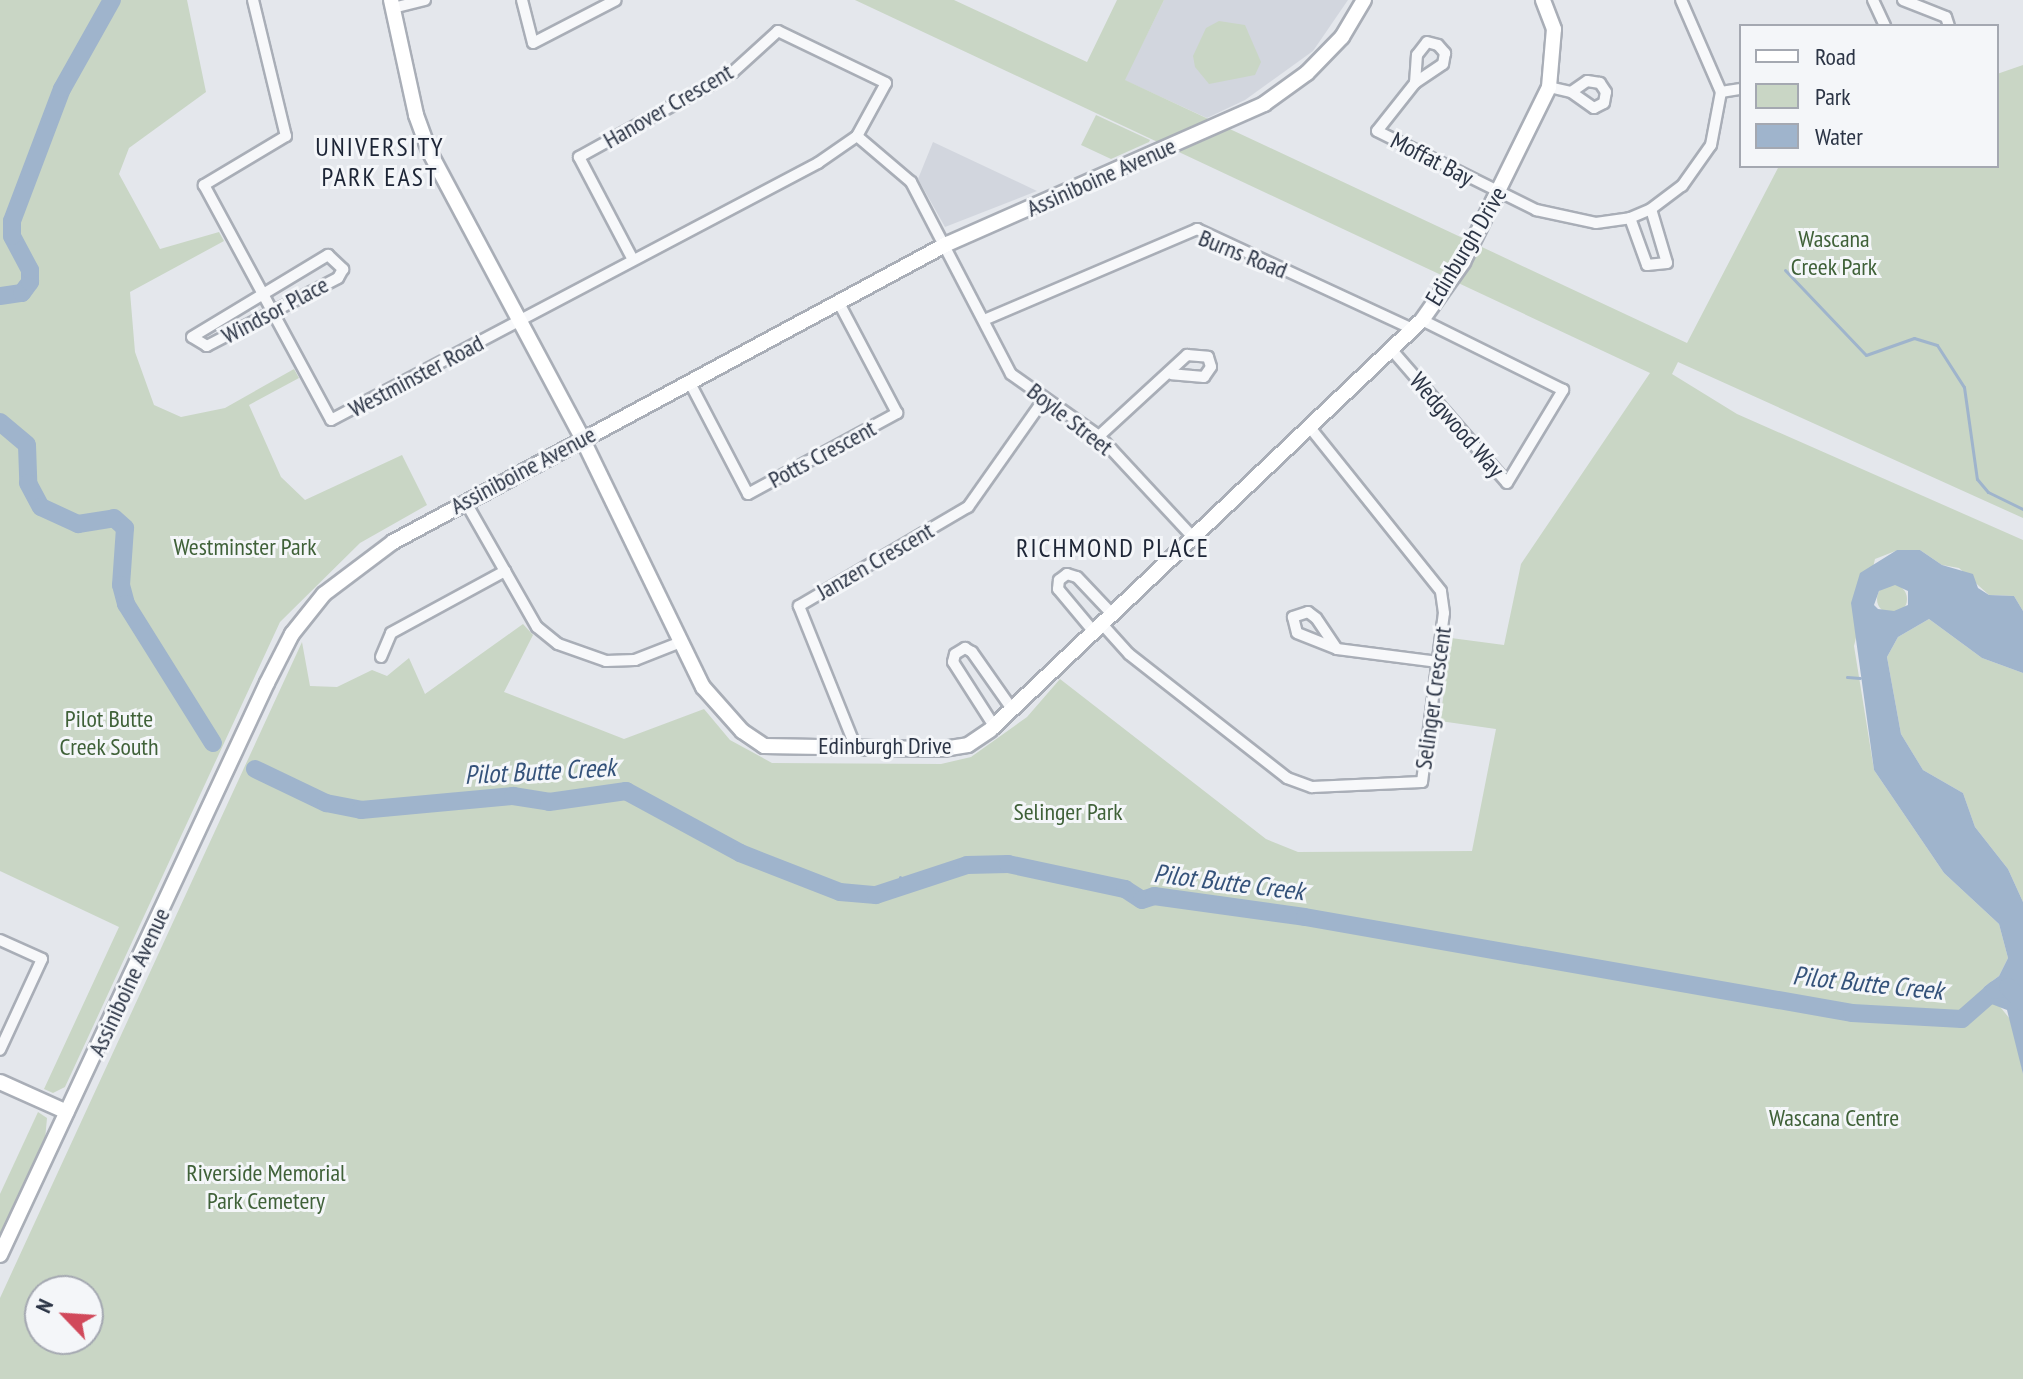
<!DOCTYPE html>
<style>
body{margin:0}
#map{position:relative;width:2023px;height:1379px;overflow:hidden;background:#e4e7ec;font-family:"PT Sans Narrow",sans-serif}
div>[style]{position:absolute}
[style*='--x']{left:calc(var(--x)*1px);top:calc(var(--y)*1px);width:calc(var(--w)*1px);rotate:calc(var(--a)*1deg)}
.built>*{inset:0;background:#d2d6de}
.green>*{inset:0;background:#c9d6c5}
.round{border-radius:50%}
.water>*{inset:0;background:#9fb4cc}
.stream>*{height:3px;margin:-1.5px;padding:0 1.5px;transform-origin:1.5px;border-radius:1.5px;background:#9fb4cc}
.river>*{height:18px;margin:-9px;padding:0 9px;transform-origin:9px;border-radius:9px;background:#9fb4cc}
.roads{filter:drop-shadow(2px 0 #a9aeb7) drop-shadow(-2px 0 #a9aeb7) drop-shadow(0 2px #a9aeb7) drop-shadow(0 -2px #a9aeb7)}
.street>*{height:10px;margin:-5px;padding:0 5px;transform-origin:5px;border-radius:5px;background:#f7f8fa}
.secondary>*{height:14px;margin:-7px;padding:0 7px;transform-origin:7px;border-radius:7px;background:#fff}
span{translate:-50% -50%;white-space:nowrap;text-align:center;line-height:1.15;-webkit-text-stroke:6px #f4f6f9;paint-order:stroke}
.street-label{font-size:24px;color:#2b3445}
.park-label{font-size:24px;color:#3f6138}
.neighbourhood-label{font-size:26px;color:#1d2536;letter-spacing:2px}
.water-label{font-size:26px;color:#34527a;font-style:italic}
.legend{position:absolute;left:1739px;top:24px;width:260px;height:144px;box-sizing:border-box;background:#f4f6f9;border:2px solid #a4a8b1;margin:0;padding:10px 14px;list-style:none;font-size:24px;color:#2b3445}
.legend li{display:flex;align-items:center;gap:16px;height:40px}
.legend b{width:40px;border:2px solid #a4a8b1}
.north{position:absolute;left:24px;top:1275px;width:80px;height:80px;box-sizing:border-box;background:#f4f6f9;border:2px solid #a4a8b1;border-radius:50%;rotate:295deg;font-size:22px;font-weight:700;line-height:32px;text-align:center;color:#2b3445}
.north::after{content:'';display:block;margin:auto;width:28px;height:36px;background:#d1495b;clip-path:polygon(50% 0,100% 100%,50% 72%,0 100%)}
</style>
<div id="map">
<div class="built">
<i style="clip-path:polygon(1164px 0,1348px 0,1313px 51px,1245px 100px,1207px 118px,1124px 80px)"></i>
<i style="clip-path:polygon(933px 142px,1037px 191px,945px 227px,918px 179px)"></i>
</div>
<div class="green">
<i style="clip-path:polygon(0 0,187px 0,206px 92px,129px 148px,119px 174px,160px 249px,219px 232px,224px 241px,130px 292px,135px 352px,154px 405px,181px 417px,225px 408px,294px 369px,299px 378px,249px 405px,281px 477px,305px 500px,402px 455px,427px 505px,360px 543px,280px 622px,65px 1087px,53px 1093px,44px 1089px,119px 927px,0 871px)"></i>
<i style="clip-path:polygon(evenodd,855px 0,954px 0,1087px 62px,1117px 0,1164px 0,1125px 80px,1687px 343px,1779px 166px,1997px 166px,1997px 74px,2023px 65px,2023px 518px,1678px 362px,1672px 374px,1737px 414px,2023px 540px,2023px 611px,2014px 596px,1989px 595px,1959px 568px,1942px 565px,1920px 550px,1898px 550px,1875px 559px,1854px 646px,1874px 770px,1944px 873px,1999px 924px,2008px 958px,1999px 976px,1984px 987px,2014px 1024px,2023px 1074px,2023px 1379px,0 1379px,0 1298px,302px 642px,310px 686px,337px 687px,372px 670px,387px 676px,409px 658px,425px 694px,523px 624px,533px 635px,504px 692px,624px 739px,704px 709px,730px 740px,772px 763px,941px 764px,971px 757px,1027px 717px,1060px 679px,1266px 839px,1298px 852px,1472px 851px,1496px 729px,1440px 721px,1451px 638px,1504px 645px,1521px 564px,1650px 373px,855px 0,40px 1291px,88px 1291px,88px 1339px,40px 1339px,40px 1291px)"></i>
<i style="clip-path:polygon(1219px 21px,1245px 25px,1261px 62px,1255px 75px,1209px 84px,1195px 67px,1193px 56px,1206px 28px)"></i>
<i style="clip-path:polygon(1096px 115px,1150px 140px,1149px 142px,1111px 159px,1081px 145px)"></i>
<i class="round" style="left:1877px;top:584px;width:30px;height:30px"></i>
<i style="clip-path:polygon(1929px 619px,1982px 658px,2023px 673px,2023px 902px,2008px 869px,1975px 827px,1963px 793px,1923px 770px,1901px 734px,1887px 657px,1898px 637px)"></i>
<i style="clip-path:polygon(38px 1112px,47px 1118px,45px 1140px,0 1238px,0 1194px)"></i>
</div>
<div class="water">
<i style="clip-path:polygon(evenodd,1897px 550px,1920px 550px,1942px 565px,1973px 574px,1978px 588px,1989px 595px,2014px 596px,2023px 611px,2023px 673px,1982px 658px,1929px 619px,1898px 637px,1887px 657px,1901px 734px,1923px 770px,1963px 793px,1975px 827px,2008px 869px,2023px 902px,2023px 1074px,2007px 1010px,1981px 1000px,1984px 987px,1999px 976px,2008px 958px,1999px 924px,1944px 873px,1874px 770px,1851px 603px,1860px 573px,1897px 550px,1895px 585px,1908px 591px,1908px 605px,1894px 611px,1878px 609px,1874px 605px,1879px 591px,1895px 585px)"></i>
</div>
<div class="stream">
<i style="--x:1785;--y:270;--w:117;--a:46.4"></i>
<i style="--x:1866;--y:355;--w:51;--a:-19.5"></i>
<i style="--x:1914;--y:338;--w:24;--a:17"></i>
<i style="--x:1937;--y:345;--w:50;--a:57.3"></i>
<i style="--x:1964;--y:387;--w:93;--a:82"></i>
<i style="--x:1977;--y:479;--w:17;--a:50"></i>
<i style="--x:1988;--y:492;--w:39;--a:26"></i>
<i style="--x:1847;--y:677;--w:13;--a:4"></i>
<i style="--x:900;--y:877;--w:12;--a:42"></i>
</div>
<div class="river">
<i style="--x:0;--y:296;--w:22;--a:-8"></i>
<i style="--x:22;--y:293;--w:14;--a:-54"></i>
<i style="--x:30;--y:282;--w:12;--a:-90"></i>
<i style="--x:30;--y:270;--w:38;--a:-118"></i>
<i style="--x:12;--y:236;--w:15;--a:-90"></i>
<i style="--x:12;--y:221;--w:141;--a:-69.3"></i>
<i style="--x:62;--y:89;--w:102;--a:-60.7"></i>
<i style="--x:0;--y:422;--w:35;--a:40"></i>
<i style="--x:27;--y:445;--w:38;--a:88"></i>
<i style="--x:28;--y:483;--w:27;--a:62"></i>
<i style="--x:41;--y:507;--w:41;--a:24.7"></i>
<i style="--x:78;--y:524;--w:36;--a:-9"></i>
<i style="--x:114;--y:518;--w:15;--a:42"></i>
<i style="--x:125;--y:528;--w:57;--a:94"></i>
<i style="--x:121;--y:585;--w:20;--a:75"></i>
<i style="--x:126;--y:604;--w:164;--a:58"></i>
<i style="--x:255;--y:769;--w:79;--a:25.6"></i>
<i style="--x:326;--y:803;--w:36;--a:11"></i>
<i style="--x:361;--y:810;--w:153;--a:-5.3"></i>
<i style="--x:513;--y:796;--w:36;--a:9"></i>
<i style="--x:549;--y:802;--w:78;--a:-8.1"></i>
<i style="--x:626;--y:791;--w:130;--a:28.5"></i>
<i style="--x:740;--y:853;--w:107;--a:21.3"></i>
<i style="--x:840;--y:892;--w:36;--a:5"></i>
<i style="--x:876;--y:895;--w:96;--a:-18.2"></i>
<i style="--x:967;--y:865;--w:41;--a:-1.4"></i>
<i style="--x:1008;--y:864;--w:120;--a:12.1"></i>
<i style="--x:1125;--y:889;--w:20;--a:33"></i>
<i style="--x:1142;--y:900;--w:13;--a:-18"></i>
<i style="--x:1154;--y:896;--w:152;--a:7.9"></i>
<i style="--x:1305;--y:917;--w:555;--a:9.95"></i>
<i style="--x:1852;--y:1013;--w:110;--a:3.1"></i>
<i style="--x:1962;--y:1019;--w:44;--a:-41.3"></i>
<i style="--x:1995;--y:990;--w:13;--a:-13"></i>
<i style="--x:2008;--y:987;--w:21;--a:45"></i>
</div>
<div class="roads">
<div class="street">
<i style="--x:253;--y:0;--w:140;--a:76.4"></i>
<i style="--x:286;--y:136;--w:96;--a:149.1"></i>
<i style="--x:204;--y:185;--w:267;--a:61.6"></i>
<i style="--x:331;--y:420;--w:551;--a:-27.82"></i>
<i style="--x:818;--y:163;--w:47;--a:-34.7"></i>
<i style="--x:857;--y:136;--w:60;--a:-61.3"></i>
<i style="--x:886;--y:83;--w:120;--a:-154.3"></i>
<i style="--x:778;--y:31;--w:61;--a:137.7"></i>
<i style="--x:733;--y:72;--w:176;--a:151.1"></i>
<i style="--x:579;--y:157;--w:116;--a:62.3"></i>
<i style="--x:522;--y:0;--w:44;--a:75.7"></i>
<i style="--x:533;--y:43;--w:93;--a:-27.4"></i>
<i style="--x:1873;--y:0;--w:29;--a:65"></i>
<i style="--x:1903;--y:0;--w:46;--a:21.6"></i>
<i style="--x:1946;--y:17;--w:9;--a:72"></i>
<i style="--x:393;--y:8;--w:33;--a:-14"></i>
<i style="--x:1415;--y:83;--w:28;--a:-86"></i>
<i style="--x:1417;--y:55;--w:16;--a:-52"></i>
<i style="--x:1427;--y:42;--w:11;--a:15"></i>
<i style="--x:1438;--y:45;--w:11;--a:49"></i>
<i style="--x:1445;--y:53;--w:11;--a:100"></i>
<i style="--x:1443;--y:64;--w:34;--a:146"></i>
<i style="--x:1415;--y:83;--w:61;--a:128.4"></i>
<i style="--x:1377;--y:131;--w:178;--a:26.4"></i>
<i style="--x:1536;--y:210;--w:61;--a:12.2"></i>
<i style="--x:1596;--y:223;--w:34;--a:-8"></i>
<i style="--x:1630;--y:218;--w:23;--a:-23"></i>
<i style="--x:1651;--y:209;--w:39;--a:-37"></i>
<i style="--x:1682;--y:186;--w:50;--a:-54.7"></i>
<i style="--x:1711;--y:145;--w:54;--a:-79.3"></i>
<i style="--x:1721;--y:92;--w:100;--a:-113.5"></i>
<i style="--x:1549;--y:87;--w:23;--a:13"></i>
<i style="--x:1571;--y:92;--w:28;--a:35"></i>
<i style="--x:1594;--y:108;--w:11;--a:-27"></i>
<i style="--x:1604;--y:103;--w:11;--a:-80"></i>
<i style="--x:1606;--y:92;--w:11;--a:-124"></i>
<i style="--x:1600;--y:83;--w:13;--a:-171"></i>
<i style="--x:1587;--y:81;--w:19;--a:145"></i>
<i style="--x:1721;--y:92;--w:20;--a:-9"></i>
<i style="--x:857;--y:136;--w:71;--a:40.4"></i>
<i style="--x:911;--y:182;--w:216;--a:62.5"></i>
<i style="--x:1011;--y:374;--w:108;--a:35.2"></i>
<i style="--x:1099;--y:436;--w:138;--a:47.1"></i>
<i style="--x:1630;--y:218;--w:50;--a:70.1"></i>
<i style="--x:1647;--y:265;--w:20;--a:-6"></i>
<i style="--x:1667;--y:263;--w:56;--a:-106.5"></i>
<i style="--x:328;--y:255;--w:21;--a:43"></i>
<i style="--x:343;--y:269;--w:10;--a:119"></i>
<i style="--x:338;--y:278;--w:148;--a:152.6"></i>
<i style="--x:207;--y:346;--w:17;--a:-149"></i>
<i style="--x:192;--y:337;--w:159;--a:-31.1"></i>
<i style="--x:984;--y:320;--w:232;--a:-23.1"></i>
<i style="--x:1197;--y:229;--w:237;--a:24.9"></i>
<i style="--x:1391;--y:349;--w:177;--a:49.1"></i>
<i style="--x:1507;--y:483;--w:109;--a:-58.9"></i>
<i style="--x:1563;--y:390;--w:157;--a:-153.6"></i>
<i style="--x:690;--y:383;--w:125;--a:62.4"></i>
<i style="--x:748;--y:494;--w:170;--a:-28.5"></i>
<i style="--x:897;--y:413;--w:124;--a:-117.8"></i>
<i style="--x:1099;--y:436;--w:120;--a:-42.6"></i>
<i style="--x:1187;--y:355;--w:21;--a:5"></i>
<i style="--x:1208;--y:357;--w:10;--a:73"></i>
<i style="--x:1211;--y:367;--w:12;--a:125"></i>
<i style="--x:1204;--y:377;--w:32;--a:-175"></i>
<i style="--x:465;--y:501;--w:145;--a:60.3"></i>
<i style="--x:537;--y:627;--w:27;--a:39"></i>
<i style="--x:558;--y:644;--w:51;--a:19.5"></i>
<i style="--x:606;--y:661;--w:29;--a:-2"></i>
<i style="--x:635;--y:660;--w:49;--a:-21.4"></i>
<i style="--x:1102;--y:624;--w:40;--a:48"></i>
<i style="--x:1129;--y:654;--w:201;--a:38.1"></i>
<i style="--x:1287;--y:778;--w:27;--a:20"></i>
<i style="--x:1312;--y:787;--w:110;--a:-2.6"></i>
<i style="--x:1422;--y:782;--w:170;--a:-82.6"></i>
<i style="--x:1444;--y:613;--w:22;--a:-98"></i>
<i style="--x:1441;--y:591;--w:211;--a:-128.7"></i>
<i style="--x:1094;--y:632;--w:56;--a:-129.9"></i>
<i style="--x:1058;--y:589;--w:9;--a:-84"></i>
<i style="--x:1059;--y:580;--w:10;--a:-37"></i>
<i style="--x:1067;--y:574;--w:10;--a:17"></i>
<i style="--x:1077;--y:577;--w:51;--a:46.6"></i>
<i style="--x:1337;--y:649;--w:37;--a:-124"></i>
<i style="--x:1316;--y:618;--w:10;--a:-143"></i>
<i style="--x:1308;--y:612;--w:16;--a:162"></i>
<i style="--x:1293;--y:617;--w:16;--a:76"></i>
<i style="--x:1297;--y:633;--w:43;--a:21.8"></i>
<i style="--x:1337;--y:649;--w:102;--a:7.3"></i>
<i style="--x:381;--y:657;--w:26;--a:-67"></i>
<i style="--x:391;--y:633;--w:130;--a:-28.5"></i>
<i style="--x:994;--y:726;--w:76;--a:-122.6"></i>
<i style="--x:953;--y:662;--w:8;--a:-76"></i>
<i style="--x:955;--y:654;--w:12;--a:-31"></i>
<i style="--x:965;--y:648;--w:8;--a:30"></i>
<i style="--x:972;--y:652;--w:70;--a:54.9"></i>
<i style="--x:856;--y:748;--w:153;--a:-111.9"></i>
<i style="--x:799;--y:606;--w:196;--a:-30.4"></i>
<i style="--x:968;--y:507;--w:133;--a:-54.8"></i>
<i style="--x:0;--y:940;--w:46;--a:24.3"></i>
<i style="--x:42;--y:959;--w:100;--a:114.8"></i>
</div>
<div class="secondary">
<i style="--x:391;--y:0;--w:118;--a:77.7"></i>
<i style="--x:416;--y:115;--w:38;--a:70"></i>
<i style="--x:429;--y:151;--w:325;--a:61.9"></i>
<i style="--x:582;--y:438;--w:277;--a:64.1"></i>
<i style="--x:703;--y:687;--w:59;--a:48.4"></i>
<i style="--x:742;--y:731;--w:27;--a:34"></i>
<i style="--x:764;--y:746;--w:179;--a:1"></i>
<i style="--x:943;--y:749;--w:25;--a:-9"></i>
<i style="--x:968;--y:745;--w:27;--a:-34"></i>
<i style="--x:990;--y:730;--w:596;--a:-43.5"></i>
<i style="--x:1422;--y:320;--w:71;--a:-54.7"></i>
<i style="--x:1463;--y:262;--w:195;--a:-63.8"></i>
<i style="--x:1549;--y:87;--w:58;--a:-85.1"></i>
<i style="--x:1554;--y:29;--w:31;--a:-111"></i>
<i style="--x:0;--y:1082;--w:73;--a:24.1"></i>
<i style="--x:0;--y:1255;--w:631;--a:-64.98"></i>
<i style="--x:267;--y:683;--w:55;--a:-63"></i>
<i style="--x:292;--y:634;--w:51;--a:-51.3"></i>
<i style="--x:324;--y:594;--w:86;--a:-37"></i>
<i style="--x:393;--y:542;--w:629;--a:-28.28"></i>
<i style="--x:947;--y:244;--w:347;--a:-23.8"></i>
<i style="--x:1264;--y:104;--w:53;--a:-35.8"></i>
<i style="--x:1307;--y:73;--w:50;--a:-45.8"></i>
<i style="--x:1342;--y:37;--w:43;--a:-59.3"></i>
</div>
</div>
<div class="street-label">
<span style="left:668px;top:106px;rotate:-30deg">Hanover Crescent</span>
<span style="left:1432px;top:159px;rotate:27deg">Moffat Bay</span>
<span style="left:1101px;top:177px;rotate:-24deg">Assiniboine Avenue</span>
<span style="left:1466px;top:246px;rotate:-59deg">Edinburgh Drive</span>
<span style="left:1243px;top:254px;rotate:22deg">Burns Road</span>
<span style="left:275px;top:310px;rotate:-28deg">Windsor Place</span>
<span style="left:416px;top:376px;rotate:-28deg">Westminster Road</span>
<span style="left:1070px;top:419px;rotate:38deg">Boyle Street</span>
<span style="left:1457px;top:425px;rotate:49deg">Wedgwood Way</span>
<span style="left:822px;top:454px;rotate:-28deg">Potts Crescent</span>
<span style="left:523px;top:470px;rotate:-28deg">Assiniboine Avenue</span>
<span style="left:875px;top:561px;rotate:-30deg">Janzen Crescent</span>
<span style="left:1433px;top:698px;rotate:-82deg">Selinger Crescent</span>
<span style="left:885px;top:746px">Edinburgh Drive</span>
<span style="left:129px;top:982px;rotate:-65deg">Assiniboine Avenue</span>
</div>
<div class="park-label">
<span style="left:1834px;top:253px">Wascana<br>Creek Park</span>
<span style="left:245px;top:547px">Westminster Park</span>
<span style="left:109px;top:733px">Pilot Butte<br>Creek South</span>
<span style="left:1068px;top:812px">Selinger Park</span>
<span style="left:1834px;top:1118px">Wascana Centre</span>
<span style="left:266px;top:1187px">Riverside Memorial<br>Park Cemetery</span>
</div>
<div class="neighbourhood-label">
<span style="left:380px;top:162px">UNIVERSITY<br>PARK EAST</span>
<span style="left:1113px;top:548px">RICHMOND PLACE</span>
</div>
<div class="water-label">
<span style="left:540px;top:771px;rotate:-3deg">Pilot Butte Creek</span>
<span style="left:1229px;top:882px;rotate:7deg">Pilot Butte Creek</span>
<span style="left:1868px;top:983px;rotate:6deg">Pilot Butte Creek</span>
</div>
<ul class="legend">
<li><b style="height:10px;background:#fff"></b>Road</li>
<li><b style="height:22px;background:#c9d6c5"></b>Park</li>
<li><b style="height:22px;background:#9fb4cc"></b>Water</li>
</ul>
<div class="north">N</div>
</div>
